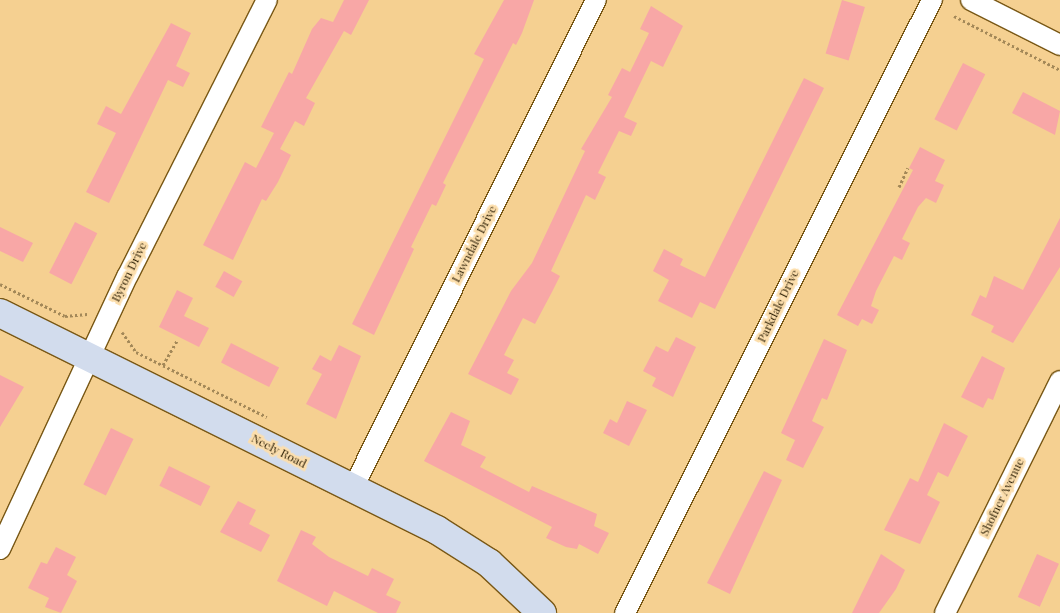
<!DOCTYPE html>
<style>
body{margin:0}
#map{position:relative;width:1060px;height:613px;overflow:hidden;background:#f5d091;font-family:"Playfair Display",serif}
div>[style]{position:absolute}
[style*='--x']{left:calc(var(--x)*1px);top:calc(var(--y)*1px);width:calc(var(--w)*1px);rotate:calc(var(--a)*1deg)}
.building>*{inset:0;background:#f8a7a6;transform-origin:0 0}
.path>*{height:3px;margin-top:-1.5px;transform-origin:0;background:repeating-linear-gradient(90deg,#a38858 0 2.5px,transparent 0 5px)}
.roads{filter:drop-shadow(1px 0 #795816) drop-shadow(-1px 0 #795816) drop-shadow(0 1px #795816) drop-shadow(0 -1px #795816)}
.street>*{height:20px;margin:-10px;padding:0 10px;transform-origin:10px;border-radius:10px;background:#fff}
.secondary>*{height:28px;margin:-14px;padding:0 14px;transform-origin:14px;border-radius:14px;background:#d2dced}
span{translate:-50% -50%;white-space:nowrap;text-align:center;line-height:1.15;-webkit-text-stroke:5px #fcdeac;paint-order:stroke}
.street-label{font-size:12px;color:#2b1e04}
</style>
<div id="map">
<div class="building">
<i style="clip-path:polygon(344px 0,369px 0,351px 35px,344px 31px,306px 98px,315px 103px,304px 126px,295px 121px,280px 149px,291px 155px,278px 182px,266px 201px,262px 199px,233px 260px,203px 245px,245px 162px,256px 168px,274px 133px,261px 127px,289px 72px,292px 74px,312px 29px,321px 18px,333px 22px)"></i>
<i style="clip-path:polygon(504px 0,534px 0,522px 33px,516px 45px,513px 43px,443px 183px,446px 185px,436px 206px,432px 204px,411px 247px,414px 249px,374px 335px,352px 324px,484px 59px,474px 54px)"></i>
<i style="left:842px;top:0;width:24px;height:56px;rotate:17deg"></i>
<i style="clip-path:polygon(651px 6px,683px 26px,663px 67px,651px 61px,624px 117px,637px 123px,631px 136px,619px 131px,598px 173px,606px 177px,595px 200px,586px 195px,551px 271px,560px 276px,552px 292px,535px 324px,523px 318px,504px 355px,514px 360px,507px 373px,519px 379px,511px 395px,468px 374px,511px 291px,532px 263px,585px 151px,581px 149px,612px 97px,608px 95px,622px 68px,630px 72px,649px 33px,640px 29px)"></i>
<i style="clip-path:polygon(171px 23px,191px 33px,176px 66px,190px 73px,183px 87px,168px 80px,109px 203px,86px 192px,116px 133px,97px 124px,106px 106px,121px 114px)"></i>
<i style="left:963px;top:63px;width:25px;height:63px;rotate:27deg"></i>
<i style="clip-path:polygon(804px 78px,824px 88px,715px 309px,700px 302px,692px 318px,658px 301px,669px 280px,653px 271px,664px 249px,683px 259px,680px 265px,705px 277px)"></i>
<i style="clip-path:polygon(1023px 92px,1060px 111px,1055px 135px,1012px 113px)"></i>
<i style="clip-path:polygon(920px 147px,945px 160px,935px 181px,944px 185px,936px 203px,926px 198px,918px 207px,902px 239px,910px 243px,902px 260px,894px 256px,876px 291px,871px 306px,879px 310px,872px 324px,862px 319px,858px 326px,837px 315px,913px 170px,909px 168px)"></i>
<i style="clip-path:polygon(1060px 218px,1060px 267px,1013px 343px,991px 332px,994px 326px,971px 315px,980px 295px,986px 298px,994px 276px,1023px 290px)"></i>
<i style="left:75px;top:222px;width:25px;height:57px;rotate:27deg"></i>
<i style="clip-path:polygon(0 227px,33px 243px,23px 262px,0 251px)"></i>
<i style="left:224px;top:271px;width:21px;height:18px;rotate:29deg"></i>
<i style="clip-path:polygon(177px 290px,193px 298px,184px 316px,209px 328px,199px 347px,159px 327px)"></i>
<i style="clip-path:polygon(676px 337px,696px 347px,673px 397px,652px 386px,656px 378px,643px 371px,656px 346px,668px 352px)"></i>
<i style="clip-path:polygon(824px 339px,847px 350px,827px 400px,822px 398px,812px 421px,824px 427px,803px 468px,786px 460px,795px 440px,781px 433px)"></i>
<i style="left:231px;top:343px;width:54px;height:22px;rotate:27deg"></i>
<i style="clip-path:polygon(339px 345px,361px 356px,336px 419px,306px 404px,322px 374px,312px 369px,320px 355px,331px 361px)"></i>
<i style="clip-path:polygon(982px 356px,1005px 368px,993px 400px,988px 398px,983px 408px,961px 397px)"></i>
<i style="clip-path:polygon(0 375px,24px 387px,0 427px)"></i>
<i style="clip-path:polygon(627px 401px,647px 410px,629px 446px,603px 433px,610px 419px,617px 423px)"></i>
<i style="clip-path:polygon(451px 412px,470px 421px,461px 445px,486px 457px,480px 467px,529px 492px,532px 486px,597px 514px,594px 526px,609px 533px,598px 554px,579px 544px,577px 549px,566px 547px,546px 538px,552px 527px,424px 461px)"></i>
<i style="clip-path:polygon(944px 423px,968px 436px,948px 477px,938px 472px,927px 495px,940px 502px,920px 544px,884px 530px,910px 478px,918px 482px)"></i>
<i style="left:111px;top:428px;width:25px;height:63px;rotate:26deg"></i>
<i style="left:169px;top:466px;width:46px;height:22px;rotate:26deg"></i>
<i style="clip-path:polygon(764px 471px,782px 480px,730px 594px,707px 583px)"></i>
<i style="clip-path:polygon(238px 501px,256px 510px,249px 524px,270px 535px,261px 552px,220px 532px)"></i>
<i style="clip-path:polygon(301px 530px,316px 537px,312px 544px,329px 557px,368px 576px,372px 568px,394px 579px,386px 595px,401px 602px,396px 613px,378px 613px,334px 591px,327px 606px,277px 581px)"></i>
<i style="clip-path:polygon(56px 547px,76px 557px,67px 575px,77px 581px,61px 613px,45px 607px,49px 598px,28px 588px,41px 562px,47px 564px)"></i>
<i style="clip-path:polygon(881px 554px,905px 570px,896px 589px,879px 613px,852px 613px)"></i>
<i style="left:1037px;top:554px;width:24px;height:47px;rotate:24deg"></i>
</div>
<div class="path">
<i style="--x:954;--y:16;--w:119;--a:27"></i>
<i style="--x:899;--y:187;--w:21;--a:-65"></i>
<i style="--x:0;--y:284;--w:72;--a:26.2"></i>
<i style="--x:65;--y:316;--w:25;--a:-5"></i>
<i style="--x:122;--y:332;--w:24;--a:55"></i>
<i style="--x:136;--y:352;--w:146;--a:26.4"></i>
<i style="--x:163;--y:365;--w:28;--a:-60"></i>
</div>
<div class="roads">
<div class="street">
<i style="--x:971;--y:0;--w:100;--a:26.8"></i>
<i style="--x:353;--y:488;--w:545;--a:-63.53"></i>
<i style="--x:0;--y:549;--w:302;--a:-65"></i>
<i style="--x:128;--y:275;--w:308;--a:-63.2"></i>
<i style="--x:625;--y:613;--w:686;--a:-63.4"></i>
<i style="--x:945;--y:613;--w:259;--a:-63.6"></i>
</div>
<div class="secondary">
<i style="--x:0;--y:313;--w:488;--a:26.4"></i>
<i style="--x:437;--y:530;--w:62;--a:32.4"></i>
<i style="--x:489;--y:563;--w:73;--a:43.3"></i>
</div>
</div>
<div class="street-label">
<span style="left:474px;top:244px;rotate:-63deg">Lawndale Drive</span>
<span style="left:129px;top:272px;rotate:-64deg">Byron Drive</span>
<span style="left:778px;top:306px;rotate:-64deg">Parkdale Drive</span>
<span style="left:279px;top:451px;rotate:27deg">Neely Road</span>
<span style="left:1002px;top:497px;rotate:-64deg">Shofner Avenue</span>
</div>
</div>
